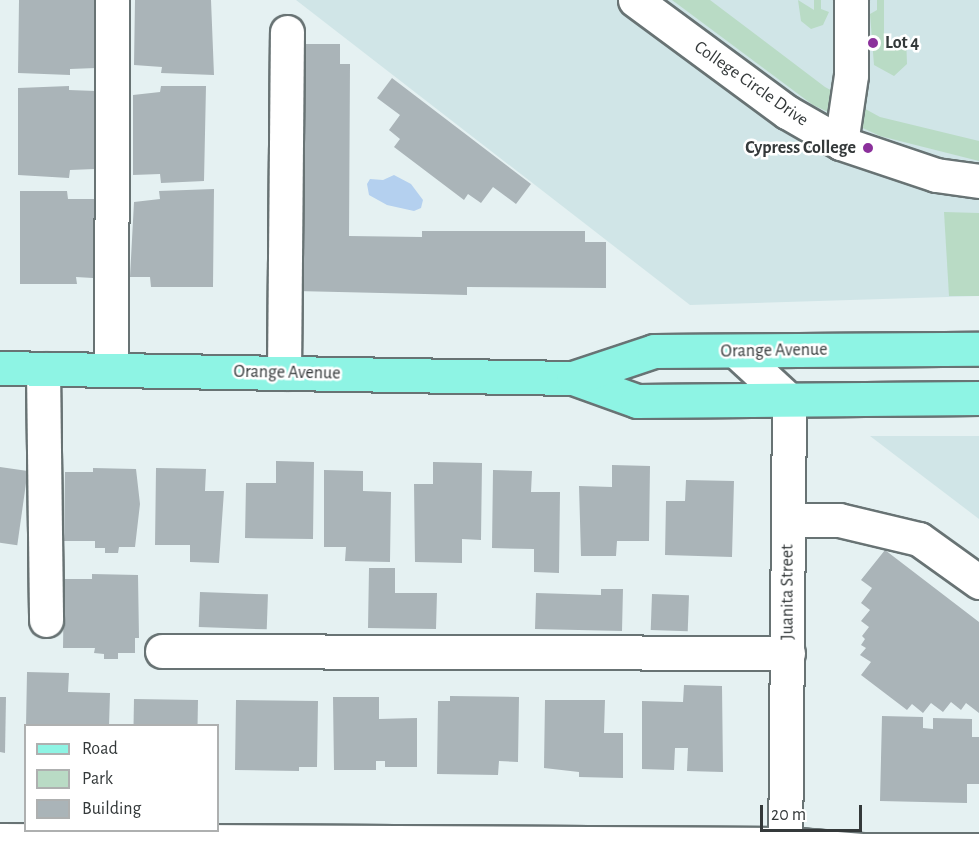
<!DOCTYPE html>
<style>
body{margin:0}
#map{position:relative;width:979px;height:856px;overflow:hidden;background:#e5f1f2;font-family:"Alegreya Sans",sans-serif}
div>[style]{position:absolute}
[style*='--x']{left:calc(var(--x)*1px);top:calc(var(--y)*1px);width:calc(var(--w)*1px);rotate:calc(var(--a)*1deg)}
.built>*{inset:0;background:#d0e5e7}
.green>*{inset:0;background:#b9dbc5}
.water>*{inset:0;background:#b4d0ef}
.building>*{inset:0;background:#aab4b8;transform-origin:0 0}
.roads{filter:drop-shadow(2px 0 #687374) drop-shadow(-2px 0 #687374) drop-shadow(0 2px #687374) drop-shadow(0 -2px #687374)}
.minor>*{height:33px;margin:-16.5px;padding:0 16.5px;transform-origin:16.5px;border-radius:16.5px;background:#fff}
.major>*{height:33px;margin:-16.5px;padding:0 16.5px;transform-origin:16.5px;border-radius:16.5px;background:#8ef4e4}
.dots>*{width:16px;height:16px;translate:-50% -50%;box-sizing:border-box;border:3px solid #fff;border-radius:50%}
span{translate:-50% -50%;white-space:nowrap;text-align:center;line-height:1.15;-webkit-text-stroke:5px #fff;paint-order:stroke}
.poi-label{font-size:18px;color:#34393a;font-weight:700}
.left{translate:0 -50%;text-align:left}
.right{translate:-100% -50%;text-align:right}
.street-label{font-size:18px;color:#34393a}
.legend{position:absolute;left:24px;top:724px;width:195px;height:108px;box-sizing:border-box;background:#fff;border:2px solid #aeb0b0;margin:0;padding:8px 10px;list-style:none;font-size:18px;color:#34393a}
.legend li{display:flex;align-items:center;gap:12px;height:30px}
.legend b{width:30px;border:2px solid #aeb0b0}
.scale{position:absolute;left:760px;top:805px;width:102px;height:27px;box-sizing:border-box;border:3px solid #34393a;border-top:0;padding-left:8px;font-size:18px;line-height:21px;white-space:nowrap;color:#34393a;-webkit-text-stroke:4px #fff;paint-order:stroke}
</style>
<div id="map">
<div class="built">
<i style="clip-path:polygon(296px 0,979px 0,979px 296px,690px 305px)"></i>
<i style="clip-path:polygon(870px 436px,979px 436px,979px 519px)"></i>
</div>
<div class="green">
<i style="clip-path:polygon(672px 0,710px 0,825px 87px,880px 117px,979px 141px,979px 161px,880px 136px,813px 105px)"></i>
<i style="clip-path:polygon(798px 0,814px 10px,814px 0,821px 0,821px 9px,829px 12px,823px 25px,811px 29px,801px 21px)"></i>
<i style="clip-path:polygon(877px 0,884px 0,884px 48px,906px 36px,907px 64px,894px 76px,874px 65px,870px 14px,877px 10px)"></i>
<i style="clip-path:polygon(944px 212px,979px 213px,979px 296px,949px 296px)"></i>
</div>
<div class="water">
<i style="clip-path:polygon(394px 175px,411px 184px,423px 200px,421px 208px,414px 211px,387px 205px,369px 195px,367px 184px,370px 179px,383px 180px)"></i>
</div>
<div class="building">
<i style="clip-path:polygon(19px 0,97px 0,96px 68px,70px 69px,70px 75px,18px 73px)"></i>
<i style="clip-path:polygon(135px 0,211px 0,214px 75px,161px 73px,162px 67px,134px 65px)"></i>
<i style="clip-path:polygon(297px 44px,340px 44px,340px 64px,350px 64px,349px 236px,422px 237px,422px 231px,585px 231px,585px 242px,606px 242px,606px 288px,467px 287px,467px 295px,296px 291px)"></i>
<i style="clip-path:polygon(392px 78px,531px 184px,516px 204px,493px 187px,481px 203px,468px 194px,464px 200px,394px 147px,400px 139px,389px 130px,400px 115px,377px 98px)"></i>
<i style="clip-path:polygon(69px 86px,69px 90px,96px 91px,95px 169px,70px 170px,69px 178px,18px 175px,18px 88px)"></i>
<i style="clip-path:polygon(161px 86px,206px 86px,204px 181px,161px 183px,160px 174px,133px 175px,133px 95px,160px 92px)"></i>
<i style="clip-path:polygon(214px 189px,213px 287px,151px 287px,150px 277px,130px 277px,134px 202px,160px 199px,159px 191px)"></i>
<i style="clip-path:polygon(20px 191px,67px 191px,68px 199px,95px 199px,93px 278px,76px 277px,77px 284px,20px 284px)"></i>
<i style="clip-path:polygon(276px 461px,314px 462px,313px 539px,245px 538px,246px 483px,276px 483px)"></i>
<i style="clip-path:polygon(433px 462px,482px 463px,481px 540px,462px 539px,462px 563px,415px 562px,414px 484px,433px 484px)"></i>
<i style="clip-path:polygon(612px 465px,650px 466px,649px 541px,617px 541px,616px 556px,581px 556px,579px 486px,612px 487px)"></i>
<i style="left:0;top:467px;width:28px;height:75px;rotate:8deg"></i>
<i style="clip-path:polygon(93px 468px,136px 469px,140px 504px,135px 547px,119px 547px,118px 553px,105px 553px,105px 548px,95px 548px,95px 541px,64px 541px,65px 472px,93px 472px)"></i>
<i style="clip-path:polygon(156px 468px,206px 469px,205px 491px,224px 491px,219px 563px,190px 562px,190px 545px,155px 545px)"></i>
<i style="clip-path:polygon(324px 470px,363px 471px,363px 491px,391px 492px,390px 562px,345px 561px,346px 547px,324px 547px)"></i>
<i style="clip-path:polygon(493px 470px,532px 471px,531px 492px,560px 492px,559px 573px,534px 572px,534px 549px,492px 548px)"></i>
<i style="clip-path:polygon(686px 480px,734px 481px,732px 557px,665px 555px,666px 501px,685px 501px)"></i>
<i style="clip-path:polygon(885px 550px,979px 622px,979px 713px,966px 703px,961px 710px,951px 702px,943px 712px,931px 703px,923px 713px,912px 704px,907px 710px,861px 675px,871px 662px,860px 655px,866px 648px,861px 645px,865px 639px,862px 636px,869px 627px,861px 621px,870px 610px,861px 603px,872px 588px,861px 580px)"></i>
<i style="clip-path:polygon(369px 568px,395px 568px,395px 593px,437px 593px,436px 629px,368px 628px)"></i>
<i style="clip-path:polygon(92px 574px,138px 575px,139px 638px,135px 638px,135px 653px,118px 653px,118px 659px,104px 659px,104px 654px,94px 653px,95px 648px,63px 648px,64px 579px,92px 579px)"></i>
<i style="clip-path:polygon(601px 589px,623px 589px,622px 631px,535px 629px,536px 593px,601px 595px)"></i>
<i style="left:200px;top:592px;width:68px;height:35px;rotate:2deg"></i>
<i style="left:652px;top:594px;width:37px;height:36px;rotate:2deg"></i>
<i style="clip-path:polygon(27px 672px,69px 673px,68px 692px,110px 693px,109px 726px,26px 726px)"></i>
<i style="clip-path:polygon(684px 685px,722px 686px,723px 772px,687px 771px,688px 748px,675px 748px,674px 770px,642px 769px,642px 701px,683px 702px)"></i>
<i style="clip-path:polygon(450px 696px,519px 697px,518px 762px,499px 761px,498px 775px,437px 774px,438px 701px,450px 701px)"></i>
<i style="clip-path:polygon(0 697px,6px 697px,5px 753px,0 752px)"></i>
<i style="clip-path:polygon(333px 697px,379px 697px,379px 719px,417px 718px,417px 767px,385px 767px,385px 761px,376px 761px,376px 770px,334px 770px)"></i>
<i style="left:134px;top:699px;width:64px;height:27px;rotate:1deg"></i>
<i style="clip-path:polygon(236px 700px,318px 701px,317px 767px,299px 767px,299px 771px,235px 770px)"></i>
<i style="clip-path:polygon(545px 700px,605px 700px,604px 733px,623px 733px,623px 778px,579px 777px,579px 772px,544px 768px)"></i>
<i style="clip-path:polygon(882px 716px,923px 717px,923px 728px,933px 729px,933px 718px,972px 719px,972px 737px,979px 737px,979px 784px,967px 784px,967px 803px,880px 801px)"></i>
</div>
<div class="roads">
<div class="minor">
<i style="--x:635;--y:0;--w:189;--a:36.4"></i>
<i style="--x:787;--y:112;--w:62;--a:29.9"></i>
<i style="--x:841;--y:143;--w:100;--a:18.6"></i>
<i style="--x:936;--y:175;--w:43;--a:7.9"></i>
<i style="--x:841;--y:143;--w:69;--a:-81.6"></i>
<i style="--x:851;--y:75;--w:75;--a:-90"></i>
<i style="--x:737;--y:352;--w:71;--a:42.7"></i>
<i style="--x:789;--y:400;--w:456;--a:90.5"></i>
<i style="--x:43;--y:369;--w:251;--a:89.3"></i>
<i style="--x:111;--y:369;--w:369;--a:-89.8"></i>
<i style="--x:284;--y:373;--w:341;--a:-89.5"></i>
<i style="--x:789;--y:520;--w:50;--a:0"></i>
<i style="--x:839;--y:520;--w:82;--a:13.4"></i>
<i style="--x:919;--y:539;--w:74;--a:35.6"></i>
<i style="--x:162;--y:651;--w:626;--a:0.18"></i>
<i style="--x:0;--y:840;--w:785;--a:0.29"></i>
<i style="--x:785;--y:844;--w:77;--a:4.5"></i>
<i style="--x:862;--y:850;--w:117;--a:0"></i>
</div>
<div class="major">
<i style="--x:0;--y:368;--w:573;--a:1"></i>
<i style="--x:573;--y:378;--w:68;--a:19.8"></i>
<i style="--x:637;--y:401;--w:342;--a:-0.5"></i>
<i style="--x:573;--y:378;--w:85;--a:-18.4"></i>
<i style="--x:654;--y:351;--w:325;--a:-0.4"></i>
</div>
</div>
<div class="dots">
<i style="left:873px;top:43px;background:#8b309b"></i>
<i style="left:868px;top:148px;background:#8b309b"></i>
</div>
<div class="poi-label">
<span class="left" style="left:885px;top:43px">Lot 4</span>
<span class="right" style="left:856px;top:148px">Cypress College</span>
</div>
<div class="street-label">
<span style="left:751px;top:84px;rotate:35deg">College Circle Drive</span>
<span style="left:774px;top:351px;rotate:-1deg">Orange Avenue</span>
<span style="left:287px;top:373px;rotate:1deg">Orange Avenue</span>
<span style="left:788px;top:592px;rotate:-90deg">Juanita Street</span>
</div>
<ul class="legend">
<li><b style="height:8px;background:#8ef4e4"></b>Road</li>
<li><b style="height:16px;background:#b9dbc5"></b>Park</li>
<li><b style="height:16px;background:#aab4b8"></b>Building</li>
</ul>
<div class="scale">20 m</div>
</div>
